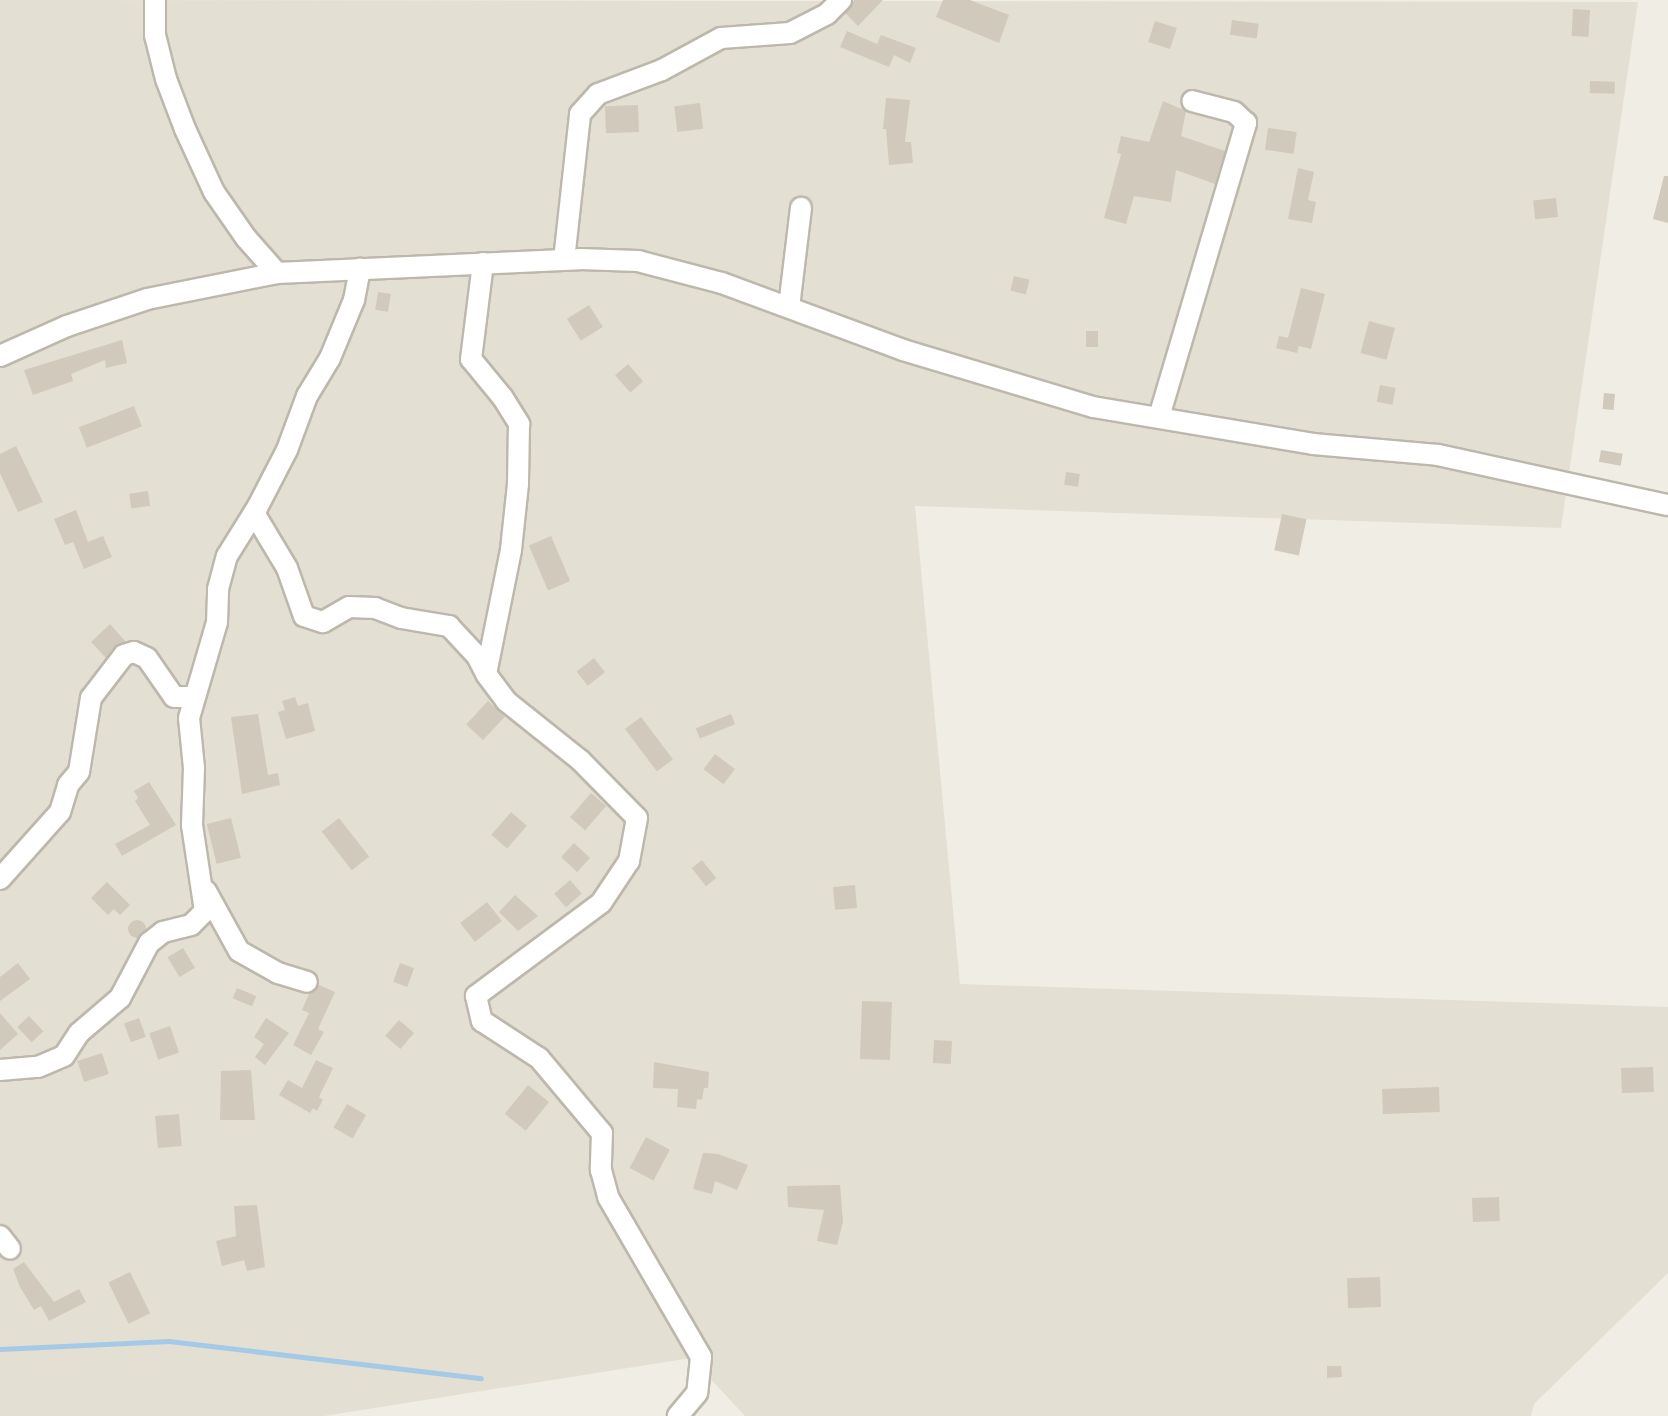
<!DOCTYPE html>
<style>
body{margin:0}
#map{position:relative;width:1668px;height:1416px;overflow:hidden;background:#f0ede4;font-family:"Titillium Web",sans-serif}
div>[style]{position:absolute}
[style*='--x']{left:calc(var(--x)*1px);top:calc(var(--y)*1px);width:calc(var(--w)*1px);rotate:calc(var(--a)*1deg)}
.residential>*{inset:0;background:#e4dfd3}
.stream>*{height:4.5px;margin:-2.25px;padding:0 2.25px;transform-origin:2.25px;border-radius:2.25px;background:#a5cae8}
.building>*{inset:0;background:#d1c9bb;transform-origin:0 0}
.round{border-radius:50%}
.roads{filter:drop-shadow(2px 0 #bdb8ab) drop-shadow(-2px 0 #bdb8ab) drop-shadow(0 2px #bdb8ab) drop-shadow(0 -2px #bdb8ab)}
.minor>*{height:20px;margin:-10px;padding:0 10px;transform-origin:10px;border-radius:10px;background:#fff}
span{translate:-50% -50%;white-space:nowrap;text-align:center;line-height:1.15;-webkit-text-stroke:6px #fff;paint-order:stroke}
</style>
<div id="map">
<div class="residential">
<i style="clip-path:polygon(0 0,1638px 2px,1561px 528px,915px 506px,960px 984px,1668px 1007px,1668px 1273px,1534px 1404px,1531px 1416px,745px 1416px,691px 1358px,324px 1416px,0 1416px)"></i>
</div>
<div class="stream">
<i style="--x:0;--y:1349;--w:169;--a:-2.7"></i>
<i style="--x:169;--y:1341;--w:314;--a:6.8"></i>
</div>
<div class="building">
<i style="clip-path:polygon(883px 0,858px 26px,845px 13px,854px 0)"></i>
<i style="clip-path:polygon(943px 0,970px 0,1009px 15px,999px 43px,936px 17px)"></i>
<i style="left:1573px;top:9px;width:17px;height:27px;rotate:3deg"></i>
<i style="left:1232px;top:20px;width:27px;height:15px;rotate:8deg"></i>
<i style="left:1155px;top:21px;width:23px;height:22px;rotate:18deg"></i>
<i style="clip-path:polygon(847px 31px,877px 44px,881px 35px,916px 48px,910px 63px,894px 55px,889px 67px,840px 47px)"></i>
<i style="left:1590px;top:81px;width:25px;height:12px;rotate:2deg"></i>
<i style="clip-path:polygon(886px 98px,910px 100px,905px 142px,911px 142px,913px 163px,889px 165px,886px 129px,883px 129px)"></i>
<i style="clip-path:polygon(1163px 101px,1186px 111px,1181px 136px,1225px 151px,1215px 184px,1176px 170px,1171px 202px,1134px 196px,1126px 224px,1104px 218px,1121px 154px,1117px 153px,1121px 136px,1149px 142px)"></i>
<i style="left:700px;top:103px;width:26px;height:26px;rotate:83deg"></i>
<i style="left:638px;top:105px;width:27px;height:33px;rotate:88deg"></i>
<i style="left:1268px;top:128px;width:29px;height:22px;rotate:8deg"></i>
<i style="clip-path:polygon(1298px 168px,1314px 172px,1308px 200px,1316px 202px,1312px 223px,1288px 219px)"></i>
<i style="clip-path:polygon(1664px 176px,1668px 176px,1668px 223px,1653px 219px)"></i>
<i style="left:1556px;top:198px;width:19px;height:23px;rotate:84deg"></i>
<i style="left:1014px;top:276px;width:16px;height:15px;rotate:14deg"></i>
<i style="clip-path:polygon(1301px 288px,1325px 294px,1311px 349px,1299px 346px,1297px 353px,1276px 348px,1279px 336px,1288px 338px)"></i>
<i style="left:378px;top:292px;width:13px;height:18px;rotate:9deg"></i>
<i style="left:589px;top:305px;width:26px;height:26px;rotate:58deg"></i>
<i style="left:1369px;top:321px;width:27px;height:33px;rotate:15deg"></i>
<i style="left:1086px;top:331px;width:12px;height:16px"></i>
<i style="clip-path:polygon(122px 340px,127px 363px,106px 368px,105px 360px,71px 374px,73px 381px,33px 395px,24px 370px)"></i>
<i style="left:628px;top:364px;width:23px;height:17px;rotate:49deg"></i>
<i style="left:1380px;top:385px;width:16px;height:17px;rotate:11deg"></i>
<i style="left:1604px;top:393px;width:11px;height:16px;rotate:5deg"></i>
<i style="left:134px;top:406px;width:22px;height:59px;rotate:69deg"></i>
<i style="clip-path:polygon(16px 446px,43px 502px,18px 512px,0 473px,0 454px)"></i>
<i style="left:1601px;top:450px;width:22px;height:12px;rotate:10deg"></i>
<i style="left:1066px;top:472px;width:14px;height:13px;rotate:8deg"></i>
<i style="left:148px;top:491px;width:15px;height:19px;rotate:82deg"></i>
<i style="clip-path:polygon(76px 510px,88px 542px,103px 536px,112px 557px,84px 569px,73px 542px,65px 545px,54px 519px)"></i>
<i style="left:1282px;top:514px;width:25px;height:37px;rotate:12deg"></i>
<i style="left:551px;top:536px;width:49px;height:24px;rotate:67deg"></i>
<i style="clip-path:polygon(110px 624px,126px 642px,115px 647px,106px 658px,91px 642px)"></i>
<i style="left:594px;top:658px;width:18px;height:22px;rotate:52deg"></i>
<i style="clip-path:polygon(295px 697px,298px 706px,308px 703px,315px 731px,286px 739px,278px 712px,285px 710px,282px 701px)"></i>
<i style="left:488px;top:701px;width:23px;height:32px;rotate:43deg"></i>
<i style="clip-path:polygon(258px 714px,268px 775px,278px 773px,280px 785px,242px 794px,231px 717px)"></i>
<i style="left:731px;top:714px;width:11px;height:38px;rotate:68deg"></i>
<i style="left:641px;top:717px;width:53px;height:20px;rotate:53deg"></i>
<i style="left:715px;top:754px;width:25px;height:19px;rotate:37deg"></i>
<i style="clip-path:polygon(149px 782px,176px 825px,122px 856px,115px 844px,150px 825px,135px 801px,138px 798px,134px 791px)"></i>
<i style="left:591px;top:793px;width:20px;height:32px;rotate:41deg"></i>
<i style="left:511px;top:812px;width:21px;height:30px;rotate:41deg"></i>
<i style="left:231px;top:818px;width:41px;height:25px;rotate:76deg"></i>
<i style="left:339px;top:818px;width:49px;height:22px;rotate:52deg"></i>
<i style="left:574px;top:843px;width:22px;height:19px;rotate:43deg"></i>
<i style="left:702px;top:860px;width:23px;height:13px;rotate:52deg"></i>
<i style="left:570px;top:880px;width:18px;height:21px;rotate:49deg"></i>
<i style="clip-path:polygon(107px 882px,130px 905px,120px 915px,114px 909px,108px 915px,91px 898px)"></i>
<i style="left:855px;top:885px;width:23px;height:22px;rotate:85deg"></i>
<i style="clip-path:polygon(515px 895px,538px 916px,518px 931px,499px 912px)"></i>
<i style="left:487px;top:902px;width:24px;height:34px;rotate:52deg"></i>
<i class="round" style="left:128px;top:920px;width:18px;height:18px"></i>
<i style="left:183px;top:948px;width:23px;height:18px;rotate:59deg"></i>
<i style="clip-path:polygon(18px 963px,30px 979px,0 1001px,0 977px)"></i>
<i style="left:400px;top:963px;width:15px;height:20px;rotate:20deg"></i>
<i style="clip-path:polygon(319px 985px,335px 992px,318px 1029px,324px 1032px,311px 1055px,293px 1045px,309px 1013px,302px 1010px,309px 994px)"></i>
<i style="left:237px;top:988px;width:21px;height:11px;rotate:23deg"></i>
<i style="left:862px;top:1001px;width:30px;height:58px;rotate:2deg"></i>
<i style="clip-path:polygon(0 1013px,18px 1034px,0 1050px)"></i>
<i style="left:29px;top:1016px;width:21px;height:16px;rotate:47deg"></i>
<i style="left:139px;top:1018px;width:20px;height:16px;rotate:70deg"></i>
<i style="clip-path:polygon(266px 1018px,289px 1033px,265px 1065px,255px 1057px,264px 1044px,254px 1037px)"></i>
<i style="left:399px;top:1020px;width:20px;height:21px;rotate:41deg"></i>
<i style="left:170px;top:1026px;width:28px;height:22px;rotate:71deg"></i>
<i style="left:934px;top:1040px;width:18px;height:23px;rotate:3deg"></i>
<i style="left:102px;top:1053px;width:22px;height:26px;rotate:72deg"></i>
<i style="clip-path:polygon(316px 1060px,333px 1068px,319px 1097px,323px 1100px,317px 1111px,313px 1108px,310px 1113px,279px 1095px,288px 1080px,302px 1088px)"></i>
<i style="clip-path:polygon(654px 1062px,709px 1072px,708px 1088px,704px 1088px,702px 1100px,697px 1099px,696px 1109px,677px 1107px,678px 1089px,653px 1088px)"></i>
<i style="left:1653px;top:1067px;width:25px;height:32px;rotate:88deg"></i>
<i style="clip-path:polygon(251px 1070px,255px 1120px,220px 1120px,221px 1071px)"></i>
<i style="left:528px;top:1085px;width:27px;height:37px;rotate:39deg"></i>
<i style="left:1439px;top:1087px;width:25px;height:57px;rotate:88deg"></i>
<i style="left:347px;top:1104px;width:22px;height:27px;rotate:30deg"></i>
<i style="left:179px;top:1114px;width:32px;height:24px;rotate:85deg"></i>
<i style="left:646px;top:1137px;width:27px;height:35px;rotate:28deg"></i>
<i style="clip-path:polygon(703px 1153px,718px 1154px,748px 1165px,737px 1190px,715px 1181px,712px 1194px,693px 1189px)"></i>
<i style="clip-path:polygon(840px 1185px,843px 1222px,837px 1245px,817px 1241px,824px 1210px,788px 1207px,787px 1186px)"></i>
<i style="left:1499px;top:1197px;width:24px;height:27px;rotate:88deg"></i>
<i style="clip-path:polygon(257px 1205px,265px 1267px,247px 1271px,244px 1260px,222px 1266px,216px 1241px,236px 1236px,234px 1206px)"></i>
<i style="clip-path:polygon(24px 1262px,54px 1302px,79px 1289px,86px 1302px,49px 1321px,41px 1306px,34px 1310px,20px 1287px,13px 1269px)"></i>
<i style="left:130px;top:1272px;width:46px;height:24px;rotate:64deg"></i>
<i style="left:1380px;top:1277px;width:30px;height:33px;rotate:88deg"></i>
<i style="clip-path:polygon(1327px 1366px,1341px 1366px,1342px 1377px,1327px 1378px)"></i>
</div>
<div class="roads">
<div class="minor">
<i style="--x:155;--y:0;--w:35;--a:90"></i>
<i style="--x:155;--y:35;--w:45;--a:76"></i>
<i style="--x:166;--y:79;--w:53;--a:69.2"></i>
<i style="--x:185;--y:129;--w:69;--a:65.3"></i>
<i style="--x:214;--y:192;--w:56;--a:55.2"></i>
<i style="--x:246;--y:238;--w:47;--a:48.5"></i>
<i style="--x:564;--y:260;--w:147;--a:-83.7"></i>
<i style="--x:580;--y:114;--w:27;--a:-48"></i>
<i style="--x:598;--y:94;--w:68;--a:-20.6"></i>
<i style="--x:662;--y:70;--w:67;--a:-28.5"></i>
<i style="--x:721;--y:38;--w:69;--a:-4.1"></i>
<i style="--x:790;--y:33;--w:42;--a:-27.2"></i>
<i style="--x:827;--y:14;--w:20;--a:-45"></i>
<i style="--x:483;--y:263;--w:97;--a:97.1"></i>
<i style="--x:471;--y:359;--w:50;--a:50.6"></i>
<i style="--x:503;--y:398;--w:31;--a:58"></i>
<i style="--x:519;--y:424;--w:60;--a:91"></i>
<i style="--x:518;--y:484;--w:66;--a:96.1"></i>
<i style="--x:511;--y:550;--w:126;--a:101.4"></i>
<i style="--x:486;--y:674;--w:34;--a:53"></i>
<i style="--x:506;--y:701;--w:95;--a:38.6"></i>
<i style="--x:580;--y:760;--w:81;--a:45.5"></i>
<i style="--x:637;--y:818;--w:44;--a:100.5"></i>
<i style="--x:629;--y:861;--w:50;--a:123.7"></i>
<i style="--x:601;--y:903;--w:156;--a:143.4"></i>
<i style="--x:476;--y:996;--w:26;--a:77"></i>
<i style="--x:482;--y:1021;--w:68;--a:33"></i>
<i style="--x:539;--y:1058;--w:98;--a:50"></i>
<i style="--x:602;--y:1133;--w:37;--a:92"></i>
<i style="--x:601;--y:1170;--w:28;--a:75"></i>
<i style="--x:608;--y:1197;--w:185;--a:59.8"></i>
<i style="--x:701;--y:1357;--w:36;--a:96"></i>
<i style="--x:697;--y:1393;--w:30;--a:130"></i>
<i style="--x:789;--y:307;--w:100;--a:-83.1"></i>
<i style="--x:0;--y:356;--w:73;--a:-24.1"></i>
<i style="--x:67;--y:326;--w:84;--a:-18.6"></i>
<i style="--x:147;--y:299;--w:133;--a:-11.3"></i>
<i style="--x:277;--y:273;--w:303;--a:-2.6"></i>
<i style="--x:580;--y:259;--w:58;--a:2"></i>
<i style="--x:638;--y:261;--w:87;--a:14.7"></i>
<i style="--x:722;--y:283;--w:193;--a:20.3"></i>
<i style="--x:903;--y:350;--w:198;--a:16.7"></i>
<i style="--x:1093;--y:407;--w:223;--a:9.5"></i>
<i style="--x:1313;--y:444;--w:125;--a:5"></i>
<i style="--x:1438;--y:455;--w:235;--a:12.3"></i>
<i style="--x:1159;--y:417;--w:307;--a:-73.5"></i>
<i style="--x:1246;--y:123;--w:16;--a:-137"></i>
<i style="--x:1234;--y:112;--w:43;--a:-165.3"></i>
<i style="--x:254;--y:513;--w:64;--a:59"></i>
<i style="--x:287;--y:568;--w:51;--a:70.5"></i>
<i style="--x:304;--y:616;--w:20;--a:18"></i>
<i style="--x:323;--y:622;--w:30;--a:-30"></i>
<i style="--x:349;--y:607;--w:26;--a:2"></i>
<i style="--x:375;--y:608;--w:28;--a:21"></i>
<i style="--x:401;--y:618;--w:49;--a:9.5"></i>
<i style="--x:449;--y:626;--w:41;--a:47"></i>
<i style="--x:477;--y:656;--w:20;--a:63"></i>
<i style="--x:0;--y:879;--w:90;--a:-48.2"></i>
<i style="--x:60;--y:812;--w:28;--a:-73"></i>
<i style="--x:68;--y:785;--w:17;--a:-50"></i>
<i style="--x:79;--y:772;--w:75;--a:-80.8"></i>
<i style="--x:91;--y:698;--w:54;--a:-52.5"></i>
<i style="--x:124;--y:655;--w:10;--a:-17"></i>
<i style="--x:134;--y:652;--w:14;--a:25"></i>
<i style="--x:147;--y:658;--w:47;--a:55.3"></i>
<i style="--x:174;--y:697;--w:18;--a:0"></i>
<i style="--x:206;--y:891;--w:68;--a:61.2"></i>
<i style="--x:239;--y:951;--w:45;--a:29.4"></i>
<i style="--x:278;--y:973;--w:30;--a:17"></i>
<i style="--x:0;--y:1070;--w:38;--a:-5"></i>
<i style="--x:38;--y:1067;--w:28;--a:-23"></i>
<i style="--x:64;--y:1056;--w:27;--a:-57"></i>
<i style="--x:79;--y:1033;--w:54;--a:-40.5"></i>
<i style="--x:120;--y:998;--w:62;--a:-62.2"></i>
<i style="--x:149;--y:943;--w:18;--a:-38"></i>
<i style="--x:163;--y:932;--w:29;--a:-14"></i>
<i style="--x:191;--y:925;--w:20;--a:-45"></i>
<i style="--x:205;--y:911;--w:87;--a:-98.6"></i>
<i style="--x:192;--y:825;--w:57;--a:-88"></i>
<i style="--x:194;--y:768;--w:50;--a:-95.7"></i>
<i style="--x:189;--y:718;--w:100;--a:-73.7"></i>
<i style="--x:217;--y:622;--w:33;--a:-88"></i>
<i style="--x:218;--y:589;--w:34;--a:-75"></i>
<i style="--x:227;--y:556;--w:57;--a:-58"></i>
<i style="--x:257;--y:508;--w:65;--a:-62.7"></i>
<i style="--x:287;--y:450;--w:58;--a:-69.7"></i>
<i style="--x:307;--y:396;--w:44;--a:-58.8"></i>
<i style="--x:330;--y:358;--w:63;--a:-67.5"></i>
<i style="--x:354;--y:300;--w:32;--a:-79"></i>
<i style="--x:0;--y:1236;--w:16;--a:52"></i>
</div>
</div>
</div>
